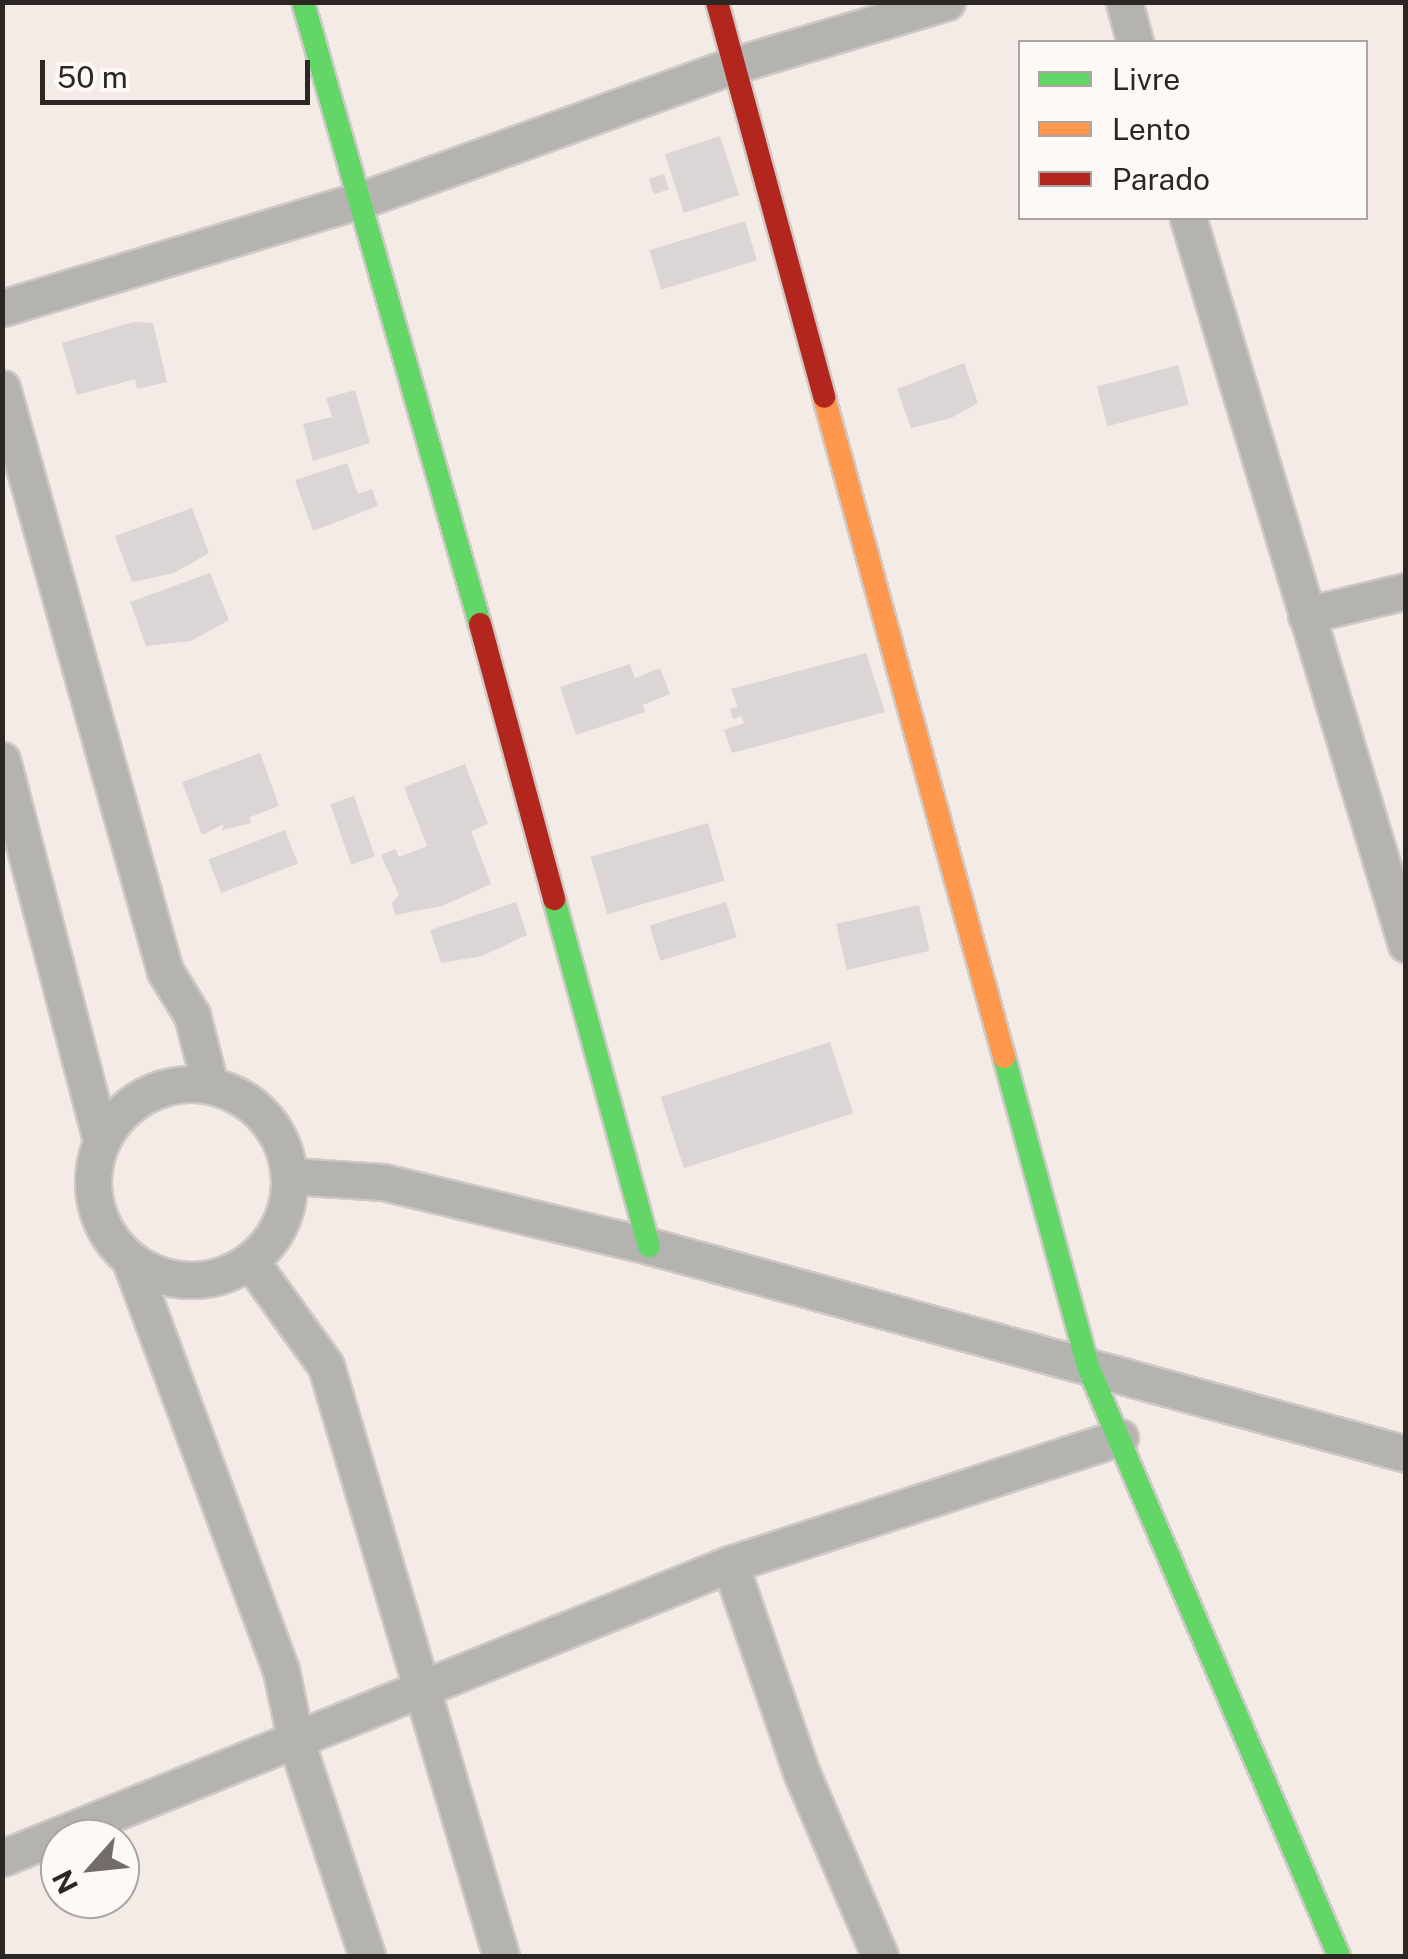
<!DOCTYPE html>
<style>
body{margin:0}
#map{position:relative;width:1408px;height:1959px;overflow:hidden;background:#f4ebe7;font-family:"Public Sans",sans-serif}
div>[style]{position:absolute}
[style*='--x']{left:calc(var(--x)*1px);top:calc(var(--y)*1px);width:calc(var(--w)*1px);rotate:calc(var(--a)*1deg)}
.building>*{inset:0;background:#dbd5d6;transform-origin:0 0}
.roads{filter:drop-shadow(2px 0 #cfc9c5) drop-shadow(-2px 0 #cfc9c5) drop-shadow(0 2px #cfc9c5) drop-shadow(0 -2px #cfc9c5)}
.street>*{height:35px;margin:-17.5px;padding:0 17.5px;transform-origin:17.5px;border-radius:17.5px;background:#b4b3b0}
.street>.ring{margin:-17.5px;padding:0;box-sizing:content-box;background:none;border:35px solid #b4b3b0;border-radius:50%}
.fast>*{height:22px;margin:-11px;padding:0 11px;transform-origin:11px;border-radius:11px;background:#63d668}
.slow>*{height:22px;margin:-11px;padding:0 11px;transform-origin:11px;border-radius:11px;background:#ff974d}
.jam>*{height:22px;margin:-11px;padding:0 11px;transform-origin:11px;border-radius:11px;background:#b3261e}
span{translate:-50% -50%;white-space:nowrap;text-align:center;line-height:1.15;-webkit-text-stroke:8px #fdf9f7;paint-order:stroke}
.frame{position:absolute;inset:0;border:5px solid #2d2724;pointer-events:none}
.legend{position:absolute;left:1018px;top:40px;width:350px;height:180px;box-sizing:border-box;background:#fdf9f7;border:2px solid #aaa5a3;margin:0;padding:12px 18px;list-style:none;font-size:30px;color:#2d2724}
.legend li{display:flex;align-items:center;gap:20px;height:50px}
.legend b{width:50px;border:2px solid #aaa5a3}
.north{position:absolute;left:40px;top:1819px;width:100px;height:100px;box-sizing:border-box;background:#fdf9f7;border:2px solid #aaa5a3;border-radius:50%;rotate:243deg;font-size:28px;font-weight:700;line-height:40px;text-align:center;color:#2d2724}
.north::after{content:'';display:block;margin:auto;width:35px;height:45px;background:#736c68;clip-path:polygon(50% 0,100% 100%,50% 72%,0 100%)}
.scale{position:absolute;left:40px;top:60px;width:270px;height:45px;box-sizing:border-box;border:5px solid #2d2724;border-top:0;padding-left:12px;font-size:30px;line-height:35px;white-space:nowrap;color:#2d2724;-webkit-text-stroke:8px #fdf9f7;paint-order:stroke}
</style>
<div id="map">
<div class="building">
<i style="left:720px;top:136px;width:62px;height:58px;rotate:72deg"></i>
<i style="left:664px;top:174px;width:16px;height:16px;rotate:72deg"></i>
<i style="left:745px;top:221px;width:41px;height:100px;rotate:73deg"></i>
<i style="clip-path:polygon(133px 322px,153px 323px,167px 382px,137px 389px,135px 379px,77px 395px,62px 343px)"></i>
<i style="clip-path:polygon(964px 363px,978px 403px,951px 418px,911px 428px,897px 389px)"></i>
<i style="left:1178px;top:365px;width:41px;height:84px;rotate:75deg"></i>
<i style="clip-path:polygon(355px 390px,370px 443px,313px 461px,303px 424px,332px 417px,326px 398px)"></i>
<i style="clip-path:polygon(347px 463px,358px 494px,372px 489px,378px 506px,313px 531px,295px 480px)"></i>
<i style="clip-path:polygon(192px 508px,209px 553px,174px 573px,132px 582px,115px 536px)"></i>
<i style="clip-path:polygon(210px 573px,229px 620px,191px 641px,146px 646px,130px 602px)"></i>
<i style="clip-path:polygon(866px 653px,885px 712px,732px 753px,724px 730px,744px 723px,741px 716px,733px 719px,730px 709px,738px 707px,731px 689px)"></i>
<i style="clip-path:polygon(630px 664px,635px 678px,660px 668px,670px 694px,643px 705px,645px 712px,576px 735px,560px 687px)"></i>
<i style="clip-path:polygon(260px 753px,279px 806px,250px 817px,251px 823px,222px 830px,224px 824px,202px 835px,182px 782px)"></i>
<i style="clip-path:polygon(465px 764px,488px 824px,471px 831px,491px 884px,442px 906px,395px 915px,392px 903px,399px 895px,381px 855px,395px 849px,399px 857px,427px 846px,404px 787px)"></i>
<i style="left:354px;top:796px;width:64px;height:25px;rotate:71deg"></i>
<i style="left:708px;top:823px;width:60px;height:122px;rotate:74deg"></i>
<i style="left:285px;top:830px;width:36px;height:82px;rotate:69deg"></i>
<i style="clip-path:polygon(516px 902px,527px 935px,482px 956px,441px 963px,430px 930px)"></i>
<i style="left:726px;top:902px;width:37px;height:80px;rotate:73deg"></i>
<i style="left:919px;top:905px;width:47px;height:85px;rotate:77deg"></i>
<i style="left:830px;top:1042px;width:75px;height:178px;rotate:72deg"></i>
</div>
<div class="roads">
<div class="street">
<i style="--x:1124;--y:2;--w:41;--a:74.6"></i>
<i style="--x:1188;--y:218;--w:758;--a:73.29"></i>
<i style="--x:2;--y:308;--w:378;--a:-16.8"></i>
<i style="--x:364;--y:199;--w:394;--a:-19.9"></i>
<i style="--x:735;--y:65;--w:221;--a:-16.6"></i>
<i style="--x:2;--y:388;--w:605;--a:74.38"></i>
<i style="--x:165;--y:971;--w:52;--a:58.5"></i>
<i style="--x:192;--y:1015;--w:72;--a:75.6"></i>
<i style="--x:1306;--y:615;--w:103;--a:-13.5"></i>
<i style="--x:2;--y:760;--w:394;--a:75.4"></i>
<i class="ring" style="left:93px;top:1084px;width:161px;height:161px"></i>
<i style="--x:291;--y:1176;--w:92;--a:3.7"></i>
<i style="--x:383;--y:1182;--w:274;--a:13.5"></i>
<i style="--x:649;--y:1246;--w:785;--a:15.36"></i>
<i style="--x:130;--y:1260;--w:437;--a:69.8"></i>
<i style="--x:281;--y:1670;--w:69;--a:78.4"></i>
<i style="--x:295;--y:1738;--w:230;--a:71.7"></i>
<i style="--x:251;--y:1262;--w:128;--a:54.2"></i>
<i style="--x:326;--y:1366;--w:615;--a:73.48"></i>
<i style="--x:730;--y:1564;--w:222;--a:71.1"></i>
<i style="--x:802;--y:1774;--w:198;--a:66.8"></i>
<i style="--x:2;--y:1858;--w:785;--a:-21.99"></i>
<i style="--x:730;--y:1564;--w:410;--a:-18"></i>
</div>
<div class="fast">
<i style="--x:303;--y:2;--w:647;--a:74.12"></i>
<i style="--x:554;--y:899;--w:360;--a:74.7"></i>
<i style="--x:1004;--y:1057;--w:323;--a:74.8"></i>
<i style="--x:1089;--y:1369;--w:638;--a:66.93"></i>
</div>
<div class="slow">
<i style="--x:824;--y:397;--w:684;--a:74.74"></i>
</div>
<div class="jam">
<i style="--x:717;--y:2;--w:409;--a:74.8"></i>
<i style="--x:480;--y:624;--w:285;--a:74.9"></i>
</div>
</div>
<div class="frame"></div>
<ul class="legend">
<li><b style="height:12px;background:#63d668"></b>Livre</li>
<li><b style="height:12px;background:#ff974d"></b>Lento</li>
<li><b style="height:12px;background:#b3261e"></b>Parado</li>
</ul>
<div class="north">N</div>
<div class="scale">50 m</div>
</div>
